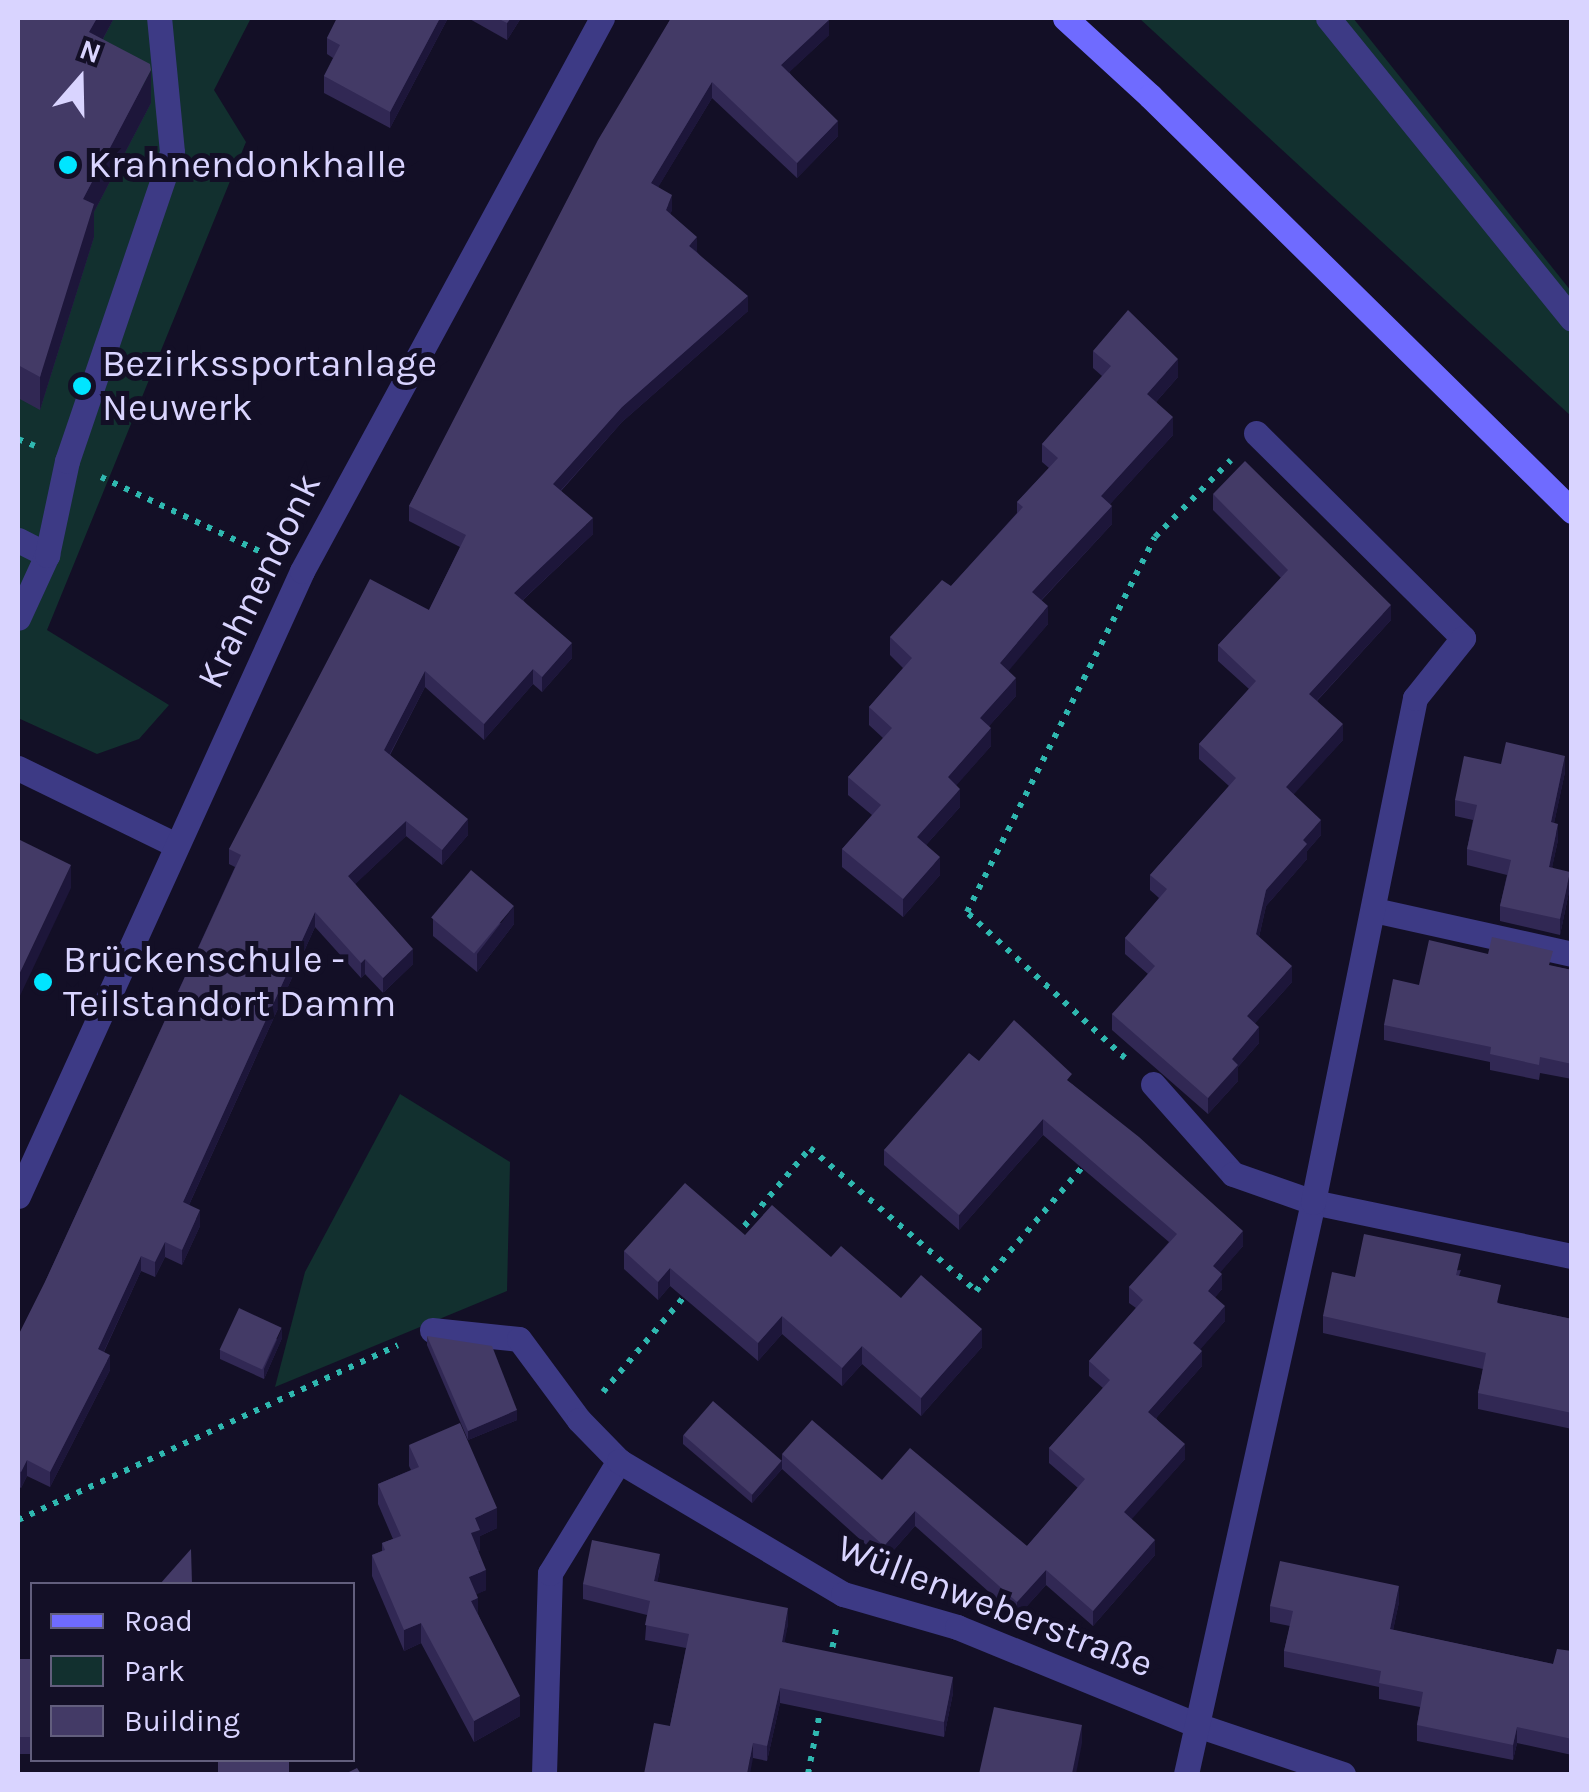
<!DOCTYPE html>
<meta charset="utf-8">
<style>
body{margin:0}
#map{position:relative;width:1589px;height:1792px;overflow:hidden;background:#130f26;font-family:Karla,sans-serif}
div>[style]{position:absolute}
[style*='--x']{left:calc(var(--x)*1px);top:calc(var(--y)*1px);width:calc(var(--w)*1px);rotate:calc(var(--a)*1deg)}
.green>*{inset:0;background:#12302f}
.path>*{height:6px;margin-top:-3px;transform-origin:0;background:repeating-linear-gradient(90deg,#2fb8b0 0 5px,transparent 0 13px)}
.service>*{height:25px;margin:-12.5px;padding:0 12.5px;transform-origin:12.5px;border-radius:12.5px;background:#3d3a85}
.minor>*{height:25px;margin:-12.5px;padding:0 12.5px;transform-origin:12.5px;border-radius:12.5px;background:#3d3a85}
.secondary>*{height:25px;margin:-12.5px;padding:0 12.5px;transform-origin:12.5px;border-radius:12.5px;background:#6f6bff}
.wall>*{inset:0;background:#312854;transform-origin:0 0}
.shaded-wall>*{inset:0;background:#1d163a}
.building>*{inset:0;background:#433a66;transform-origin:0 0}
.dots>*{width:28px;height:28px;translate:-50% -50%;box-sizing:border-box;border:5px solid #130f26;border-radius:50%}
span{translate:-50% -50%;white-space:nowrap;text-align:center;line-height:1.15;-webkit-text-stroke:10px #130f26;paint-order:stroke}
.poi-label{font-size:38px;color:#d9d4ff}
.left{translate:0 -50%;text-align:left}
.street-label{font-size:38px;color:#d9d4ff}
.frame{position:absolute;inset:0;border:20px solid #d9d4ff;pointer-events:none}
.legend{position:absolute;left:30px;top:1582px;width:325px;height:180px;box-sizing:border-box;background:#130f26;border:2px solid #625e7d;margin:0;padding:12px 18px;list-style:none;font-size:30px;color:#d9d4ff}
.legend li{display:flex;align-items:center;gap:20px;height:50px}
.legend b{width:50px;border:2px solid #625e7d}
.north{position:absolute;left:30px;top:30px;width:100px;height:100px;-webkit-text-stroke:8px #130f26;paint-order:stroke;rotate:20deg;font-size:28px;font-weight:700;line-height:40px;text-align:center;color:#d9d4ff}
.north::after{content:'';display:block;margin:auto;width:35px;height:45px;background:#d9d4ff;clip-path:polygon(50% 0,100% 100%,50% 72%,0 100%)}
</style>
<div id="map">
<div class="green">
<i style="clip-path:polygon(18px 18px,251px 18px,214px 90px,246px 142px,47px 630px,169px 705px,139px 739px,97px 754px,18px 718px)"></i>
<i style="clip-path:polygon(1139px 18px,1353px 18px,1571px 291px,1571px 416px)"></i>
<i style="clip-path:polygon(400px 1094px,510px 1162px,507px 1291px,275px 1387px,305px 1272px)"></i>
</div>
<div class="path">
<i style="--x:18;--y:439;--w:18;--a:22"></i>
<i style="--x:101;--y:477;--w:187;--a:25.1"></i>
<i style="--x:1125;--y:1058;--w:215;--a:-137.3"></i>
<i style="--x:967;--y:912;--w:419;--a:-63.4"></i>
<i style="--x:1155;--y:537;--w:108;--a:-45.4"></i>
<i style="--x:736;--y:1236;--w:115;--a:-49.9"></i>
<i style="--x:810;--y:1148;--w:219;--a:40.7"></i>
<i style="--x:976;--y:1291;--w:167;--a:-49.4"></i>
<i style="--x:603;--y:1392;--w:133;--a:-49.6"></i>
<i style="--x:18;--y:1520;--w:418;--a:-24.7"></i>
<i style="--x:830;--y:1660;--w:33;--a:-79"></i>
<i style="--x:808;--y:1774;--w:68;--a:-79"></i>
</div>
<div class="service">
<i style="--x:1328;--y:18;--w:387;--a:51"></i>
<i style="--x:1256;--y:433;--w:291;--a:44.7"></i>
<i style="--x:18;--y:540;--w:33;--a:27"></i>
<i style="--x:47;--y:555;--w:69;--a:114.7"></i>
<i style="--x:47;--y:555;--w:96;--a:-78"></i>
<i style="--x:67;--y:461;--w:326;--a:-71.2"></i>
<i style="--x:172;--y:152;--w:135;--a:-95.5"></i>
<i style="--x:1153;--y:1084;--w:120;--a:48.4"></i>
<i style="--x:1233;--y:1174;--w:85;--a:19.3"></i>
<i style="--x:544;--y:1774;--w:201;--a:-88.3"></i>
<i style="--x:550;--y:1573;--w:132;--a:-58.4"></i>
</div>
<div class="minor">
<i style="--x:18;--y:768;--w:174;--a:26"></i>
<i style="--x:1374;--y:910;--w:203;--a:12.5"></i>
<i style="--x:18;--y:1196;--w:686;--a:-65.56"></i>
<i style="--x:302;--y:571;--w:629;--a:-61.52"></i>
<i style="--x:1313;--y:1202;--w:265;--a:11.8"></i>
<i style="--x:432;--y:1330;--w:87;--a:5.9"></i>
<i style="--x:519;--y:1339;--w:101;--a:53.5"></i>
<i style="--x:579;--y:1420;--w:57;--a:45.7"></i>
<i style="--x:619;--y:1461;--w:261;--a:30.7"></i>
<i style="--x:843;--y:1594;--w:119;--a:16.1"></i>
<i style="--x:957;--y:1627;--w:259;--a:22.2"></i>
<i style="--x:1197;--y:1725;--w:154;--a:18.6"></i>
<i style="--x:1186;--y:1774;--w:586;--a:-77.48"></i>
<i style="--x:1313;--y:1202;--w:514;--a:-78.56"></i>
<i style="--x:1415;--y:698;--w:77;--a:-51.3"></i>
</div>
<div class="secondary">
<i style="--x:1065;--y:18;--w:115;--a:42.5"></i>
<i style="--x:1150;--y:96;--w:592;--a:44.52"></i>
</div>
<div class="wall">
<i style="clip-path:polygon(18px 18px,114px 18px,103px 39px,151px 103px,94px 212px,94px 237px,40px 410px,18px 398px)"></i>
<i style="clip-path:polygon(337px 18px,448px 18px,390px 128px,324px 93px,324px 76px,333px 58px,327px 54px,327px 38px)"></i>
<i style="clip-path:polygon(468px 18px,521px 18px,507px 40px)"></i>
<i style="clip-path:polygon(671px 18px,829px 35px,789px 72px,838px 136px,797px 178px,712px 98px,658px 187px,672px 210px,670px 214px,697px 252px,748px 311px,622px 422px,561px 491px,593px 534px,523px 600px,572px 658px,542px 692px,533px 684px,484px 740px,425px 687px,390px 755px,468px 835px,442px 865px,406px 836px,355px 884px,413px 964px,383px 993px,365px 974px,361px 978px,315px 927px,189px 1205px,200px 1226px,182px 1265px,165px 1257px,155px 1277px,141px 1271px,104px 1352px,110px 1370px,50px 1487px,27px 1476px,21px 1488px,18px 1486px,18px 1336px,45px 1282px,235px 867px,229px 864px,229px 849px,429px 610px,460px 547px,409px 521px,409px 506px)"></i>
<i style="clip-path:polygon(1093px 351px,1178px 377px,1156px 402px,1173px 435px,1110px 504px,1112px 524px,1041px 601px,1048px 624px,1008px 670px,1016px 696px,989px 726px,991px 746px,956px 785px,960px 807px,926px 845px,940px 875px,903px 917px,842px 867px,842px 849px,872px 815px,848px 795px,848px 777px,883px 738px,869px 725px,869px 707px,903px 668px,890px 655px,890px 637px,951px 586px,1017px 513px,1017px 502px,1049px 468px,1042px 462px,1042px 444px,1102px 376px,1093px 368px)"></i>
<i style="clip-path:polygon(1213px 494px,1391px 620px,1317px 701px,1343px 740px,1293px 794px,1321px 835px,1307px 851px,1307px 859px,1266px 906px,1259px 937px,1292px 982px,1255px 1023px,1259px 1043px,1238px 1067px,1238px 1081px,1208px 1114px,1112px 1030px,1112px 1014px,1148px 974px,1125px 954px,1125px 938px,1159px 898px,1150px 890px,1150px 875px,1229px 786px,1199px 759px,1199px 744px,1249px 689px,1218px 661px,1218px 645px,1281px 578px,1213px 510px)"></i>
<i style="clip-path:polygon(1501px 764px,1565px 772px,1554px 823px,1558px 840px,1552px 867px,1570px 887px,1560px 935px,1500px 921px,1500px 906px,1507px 875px,1467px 865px,1467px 849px,1473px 820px,1455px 816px,1455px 800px)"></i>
<i style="clip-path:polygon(433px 919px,514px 924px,477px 972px,433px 936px)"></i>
<i style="clip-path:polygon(1488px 954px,1572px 970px,1572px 1079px,1540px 1073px,1539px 1080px,1490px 1070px,1490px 1062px,1384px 1040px,1384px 1025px,1419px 985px)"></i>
<i style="clip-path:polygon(979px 1061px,1072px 1084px,1243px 1246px,1220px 1272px,1222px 1289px,1215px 1297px,1225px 1321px,1200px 1349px,1202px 1366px,1156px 1418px,1185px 1459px,1131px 1519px,1155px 1555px,1093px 1626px,1046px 1585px,1017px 1617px,915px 1526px,884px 1561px,782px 1469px,782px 1454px,882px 1480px,1027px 1546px,1078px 1488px,1049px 1463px,1049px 1448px,1103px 1388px,1089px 1376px,1089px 1361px,1136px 1308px,1129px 1303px,1129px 1287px,1169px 1242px,1043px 1135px,959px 1230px,884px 1165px,884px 1150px)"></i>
<i style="clip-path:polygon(745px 1235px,831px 1257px,982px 1347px,921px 1416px,862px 1364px,842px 1386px,782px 1334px,758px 1361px,670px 1286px,658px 1300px,624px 1269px,624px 1251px)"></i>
<i style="clip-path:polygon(1461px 1270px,1459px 1276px,1500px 1304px,1572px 1319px,1572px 1429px,1478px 1409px,1478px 1393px,1483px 1369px,1323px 1333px,1323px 1316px,1355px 1277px)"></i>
<i style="clip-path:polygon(427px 1336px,517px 1420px,468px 1440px,427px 1345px)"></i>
<i style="clip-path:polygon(282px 1338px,264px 1379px,220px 1359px,220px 1350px)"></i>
<i style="clip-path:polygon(683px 1435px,782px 1469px,752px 1503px,683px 1444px)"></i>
<i style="clip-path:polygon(409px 1445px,497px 1528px,480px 1536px,480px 1550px,478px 1551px,486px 1590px,476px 1594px,478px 1614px,520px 1716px,474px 1742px,421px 1643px,404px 1651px,372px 1576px,372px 1555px,382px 1551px,382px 1543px,393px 1539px,378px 1504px,378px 1484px,411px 1470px,409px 1466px)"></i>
<i style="clip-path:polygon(660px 1570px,657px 1582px,788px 1624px,784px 1642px,953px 1693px,944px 1737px,780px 1703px,767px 1761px,753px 1758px,670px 1726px,686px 1648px,645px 1640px,647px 1615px,583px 1599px,583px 1584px)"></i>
<i style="clip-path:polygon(1399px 1602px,1393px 1630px,1553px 1664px,1572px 1651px,1572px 1755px,1517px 1743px,1513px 1760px,1417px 1741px,1417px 1725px,1420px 1707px,1379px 1699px,1379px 1687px,1284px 1667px,1284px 1651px,1290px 1626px,1270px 1622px,1270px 1606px)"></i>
<i style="left:32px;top:1659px;width:95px;height:14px;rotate:90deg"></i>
</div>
<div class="shaded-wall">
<i style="clip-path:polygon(97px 18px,114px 18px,89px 65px,89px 32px)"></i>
<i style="clip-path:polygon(440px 18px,448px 18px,390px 128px,390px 112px)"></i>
<i style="clip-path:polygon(511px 18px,521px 18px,507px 40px,507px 23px)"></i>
<i style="clip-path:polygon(829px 20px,829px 35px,781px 80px,781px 65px)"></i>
<i style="clip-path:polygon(151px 70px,151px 103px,94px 212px,94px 237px,40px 410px,40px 377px,83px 199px)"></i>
<i style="clip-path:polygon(712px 82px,712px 98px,651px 199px,651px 183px)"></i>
<i style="clip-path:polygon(838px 121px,838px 136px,797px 178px,797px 163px)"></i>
<i style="clip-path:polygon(672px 195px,672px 210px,666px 226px,666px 210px)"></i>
<i style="clip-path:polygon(697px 237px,697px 252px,689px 246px)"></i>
<i style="clip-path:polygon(748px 296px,748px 311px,622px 422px,553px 499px,553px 484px,622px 407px)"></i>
<i style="clip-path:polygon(1178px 359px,1178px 377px,1147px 412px,1147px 394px)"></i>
<i style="clip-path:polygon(1173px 417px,1173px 435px,1101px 514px,1101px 496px)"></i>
<i style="clip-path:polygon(1112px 506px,1112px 524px,1032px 610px,1032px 592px)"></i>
<i style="clip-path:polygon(593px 518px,593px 534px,514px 608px,514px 593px)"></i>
<i style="clip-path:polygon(1391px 605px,1391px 620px,1309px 709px,1309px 694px)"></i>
<i style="clip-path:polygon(1048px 606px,1048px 624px,1000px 681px,1000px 663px)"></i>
<i style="clip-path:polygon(572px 643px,572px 658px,542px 692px,542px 677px)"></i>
<i style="clip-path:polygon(533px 669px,533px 684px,484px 740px,484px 724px)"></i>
<i style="clip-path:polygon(425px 671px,425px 687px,384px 765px,384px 750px)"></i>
<i style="clip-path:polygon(1016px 678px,1016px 696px,980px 736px,980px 718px)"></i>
<i style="clip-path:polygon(1343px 724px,1343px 740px,1286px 803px,1286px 787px)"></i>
<i style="clip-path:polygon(991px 728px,991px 746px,948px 795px,948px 777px)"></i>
<i style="clip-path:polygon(1565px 756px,1565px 772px,1551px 838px,1551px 822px)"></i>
<i style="clip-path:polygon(960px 789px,960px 807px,917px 855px,917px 837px)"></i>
<i style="clip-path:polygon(468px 819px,468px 835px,442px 865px,442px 850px)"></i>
<i style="clip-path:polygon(1321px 820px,1321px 835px,1307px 851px,1307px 859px,1266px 906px,1256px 950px,1256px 934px,1266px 890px,1303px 840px)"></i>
<i style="clip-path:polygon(406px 821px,406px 836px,348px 891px,348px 876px)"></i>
<i style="clip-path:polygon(1558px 824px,1558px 840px,1549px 882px,1549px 867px)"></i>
<i style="clip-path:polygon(940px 857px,940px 875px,903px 917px,903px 899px)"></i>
<i style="clip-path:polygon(71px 865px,71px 888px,18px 1000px,18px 977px)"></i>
<i style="clip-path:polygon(1570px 872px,1570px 887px,1560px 935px,1560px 919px)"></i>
<i style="clip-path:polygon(514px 906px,514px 924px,477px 972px,477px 954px)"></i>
<i style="clip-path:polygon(315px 912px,315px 927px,183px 1218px,183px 1202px)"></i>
<i style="clip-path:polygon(413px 949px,413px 964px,383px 993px,383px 978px)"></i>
<i style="clip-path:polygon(365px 959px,365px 974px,361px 978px,361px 963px)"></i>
<i style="clip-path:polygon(1292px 966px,1292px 982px,1247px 1032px,1247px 1016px)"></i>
<i style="clip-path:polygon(1259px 1027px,1259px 1043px,1238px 1067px,1238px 1081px,1208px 1114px,1208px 1098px,1232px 1059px)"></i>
<i style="clip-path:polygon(1043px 1119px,1043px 1135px,959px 1230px,959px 1215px)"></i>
<i style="clip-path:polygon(200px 1210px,200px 1226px,182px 1265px,182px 1250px)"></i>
<i style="clip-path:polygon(1243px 1231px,1243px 1246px,1213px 1281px,1213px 1266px)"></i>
<i style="clip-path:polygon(165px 1242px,165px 1257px,155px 1277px,155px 1262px)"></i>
<i style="clip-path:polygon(141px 1256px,141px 1271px,98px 1364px,98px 1349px)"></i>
<i style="clip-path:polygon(670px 1268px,670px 1286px,658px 1300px,658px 1282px)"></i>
<i style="clip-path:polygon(1222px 1274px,1222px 1289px,1208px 1306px,1208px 1291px)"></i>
<i style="clip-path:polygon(1225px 1306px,1225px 1321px,1193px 1358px,1193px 1343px)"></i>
<i style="clip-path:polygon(782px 1316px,782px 1334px,758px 1361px,758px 1343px)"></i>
<i style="clip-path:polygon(282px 1328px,282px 1338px,264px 1379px,264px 1369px)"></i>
<i style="clip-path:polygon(982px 1329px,982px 1347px,921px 1416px,921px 1398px)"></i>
<i style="clip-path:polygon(862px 1346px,862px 1364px,842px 1386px,842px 1368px)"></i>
<i style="clip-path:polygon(1202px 1351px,1202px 1366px,1148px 1427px,1148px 1412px)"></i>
<i style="clip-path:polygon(110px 1355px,110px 1370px,50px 1487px,50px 1472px)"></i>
<i style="clip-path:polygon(517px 1410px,517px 1420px,468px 1440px,468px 1431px)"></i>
<i style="clip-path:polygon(1185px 1444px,1185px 1459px,1124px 1528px,1124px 1512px)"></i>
<i style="clip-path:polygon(27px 1460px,27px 1476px,21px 1488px,21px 1472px)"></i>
<i style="clip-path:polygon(782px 1460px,782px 1469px,752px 1503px,752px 1494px)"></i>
<i style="clip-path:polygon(497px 1508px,497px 1528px,480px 1536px,480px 1550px,471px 1554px,471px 1533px,475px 1518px)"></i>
<i style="clip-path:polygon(915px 1511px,915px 1526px,884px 1561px,884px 1546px)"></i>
<i style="clip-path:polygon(1155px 1540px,1155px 1555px,1093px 1626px,1093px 1611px)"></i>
<i style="clip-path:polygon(660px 1554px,660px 1570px,654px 1597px,654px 1581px)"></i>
<i style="clip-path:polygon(486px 1570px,486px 1590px,469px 1598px,469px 1577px)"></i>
<i style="clip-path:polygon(1046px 1570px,1046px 1585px,1017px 1617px,1017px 1602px)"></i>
<i style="clip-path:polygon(1399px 1586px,1399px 1602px,1390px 1645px,1390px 1629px)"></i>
<i style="clip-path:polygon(478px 1598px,478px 1619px,471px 1601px)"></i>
<i style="clip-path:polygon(788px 1608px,788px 1624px,782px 1657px,782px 1642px)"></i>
<i style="clip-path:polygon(421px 1623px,421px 1643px,404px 1651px,404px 1630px)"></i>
<i style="clip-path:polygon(953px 1677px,953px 1693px,944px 1737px,944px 1722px)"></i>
<i style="clip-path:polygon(780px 1688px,780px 1703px,767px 1761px,767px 1746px)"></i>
<i style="clip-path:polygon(520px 1696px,520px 1716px,474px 1742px,474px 1721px)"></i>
<i style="clip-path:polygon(1082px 1725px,1082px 1743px,1076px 1774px,1072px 1774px)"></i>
<i style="clip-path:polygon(1517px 1727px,1517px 1743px,1513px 1760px,1513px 1745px)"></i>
<i style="clip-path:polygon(753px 1743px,753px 1758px,750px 1774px,747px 1774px)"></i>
</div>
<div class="building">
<i style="clip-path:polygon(18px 18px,97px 18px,89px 32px,150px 64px,151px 70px,83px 199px,94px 204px,40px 377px,18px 365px)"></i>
<i style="clip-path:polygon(337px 18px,440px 18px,390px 112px,324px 76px,340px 45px,327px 38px)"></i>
<i style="clip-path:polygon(497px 18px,511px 18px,507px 23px)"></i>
<i style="clip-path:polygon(671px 18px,826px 18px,829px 20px,781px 65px,838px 121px,797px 163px,712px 82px,651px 183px,672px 195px,666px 210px,697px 237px,689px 246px,748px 296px,622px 407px,553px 484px,593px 518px,514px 593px,572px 643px,542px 677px,533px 669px,484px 724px,425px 671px,384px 750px,468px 819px,442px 850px,406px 821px,348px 876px,413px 949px,383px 978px,365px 959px,361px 963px,315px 912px,183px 1202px,200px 1210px,182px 1250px,165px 1242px,155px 1262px,141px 1256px,98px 1349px,110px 1355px,50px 1472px,27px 1460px,21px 1472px,18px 1471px,18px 1336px,45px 1282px,241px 855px,229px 849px,370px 579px,429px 610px,466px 535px,409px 506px,598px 140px)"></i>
<i style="clip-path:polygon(1128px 310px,1178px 359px,1147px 394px,1173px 417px,1101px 496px,1112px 506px,1032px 592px,1048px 606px,1000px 663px,1016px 678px,980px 718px,991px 728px,948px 777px,960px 789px,917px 837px,940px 857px,903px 899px,842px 849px,881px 805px,848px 777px,892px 728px,869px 707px,912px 658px,890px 637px,942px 580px,951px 586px,1023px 507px,1017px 502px,1058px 458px,1042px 444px,1111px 366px,1093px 351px)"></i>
<i style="clip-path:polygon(1245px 461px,1391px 605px,1309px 694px,1343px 724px,1286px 787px,1321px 820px,1303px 840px,1307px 844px,1266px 890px,1256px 934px,1292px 966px,1247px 1016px,1259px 1027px,1232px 1059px,1238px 1065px,1208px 1098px,1112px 1014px,1155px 966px,1125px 938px,1167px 889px,1150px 875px,1236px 778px,1199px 744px,1256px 681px,1218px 645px,1288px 570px,1213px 494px)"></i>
<i style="clip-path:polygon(1506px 742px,1565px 756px,1551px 822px,1558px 824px,1549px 867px,1570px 872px,1560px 919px,1500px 906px,1511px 860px,1467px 849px,1477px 805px,1455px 800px,1464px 756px,1501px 764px)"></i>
<i style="clip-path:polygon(18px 839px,71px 865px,18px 977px)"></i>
<i style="left:471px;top:870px;width:56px;height:62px;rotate:40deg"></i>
<i style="clip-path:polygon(1492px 937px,1553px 951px,1549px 965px,1572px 970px,1572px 1064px,1540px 1057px,1539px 1065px,1490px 1054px,1491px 1047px,1384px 1025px,1393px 979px,1419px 985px,1429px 940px,1488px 954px)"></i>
<i style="clip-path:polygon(1014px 1020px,1072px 1074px,1067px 1080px,1139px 1137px,1243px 1231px,1213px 1266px,1222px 1274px,1208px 1291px,1225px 1306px,1193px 1343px,1202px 1351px,1148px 1412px,1185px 1444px,1124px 1512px,1155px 1540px,1093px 1611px,1046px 1570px,1017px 1602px,915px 1511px,884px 1546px,782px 1454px,812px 1420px,882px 1480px,910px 1448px,1027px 1546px,1085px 1479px,1049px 1448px,1110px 1380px,1089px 1361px,1143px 1300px,1129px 1287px,1177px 1234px,1043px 1119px,959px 1215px,884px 1150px,969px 1053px,979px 1061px)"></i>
<i style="clip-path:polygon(685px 1183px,745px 1235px,772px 1205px,831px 1257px,841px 1246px,901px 1298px,921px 1275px,982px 1329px,921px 1398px,862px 1346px,842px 1368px,782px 1316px,758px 1343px,670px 1268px,658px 1282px,624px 1251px)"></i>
<i style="clip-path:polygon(1364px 1234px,1461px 1254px,1456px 1275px,1501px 1285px,1497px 1303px,1572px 1319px,1572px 1413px,1478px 1393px,1486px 1353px,1323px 1316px,1332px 1272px,1355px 1277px)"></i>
<i style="left:239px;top:1308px;width:47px;height:46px;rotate:25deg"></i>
<i style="clip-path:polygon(427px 1336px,492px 1346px,517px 1410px,468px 1431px)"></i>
<i style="left:713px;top:1401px;width:91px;height:45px;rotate:41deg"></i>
<i style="clip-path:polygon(460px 1423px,497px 1508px,475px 1518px,480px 1530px,471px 1533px,486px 1570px,469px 1577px,478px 1598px,471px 1601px,520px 1696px,474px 1721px,421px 1623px,404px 1630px,372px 1555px,385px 1550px,382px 1543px,401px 1536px,378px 1484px,419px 1467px,409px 1445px)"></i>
<i style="clip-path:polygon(592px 1540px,660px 1554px,654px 1581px,788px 1608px,782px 1642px,953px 1677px,944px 1722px,780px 1688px,767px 1746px,753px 1743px,747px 1774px,644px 1774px,654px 1723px,670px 1726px,689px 1634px,645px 1625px,650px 1601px,583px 1584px)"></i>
<i style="clip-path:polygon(191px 1549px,192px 1584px,160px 1584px)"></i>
<i style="clip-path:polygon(1280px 1561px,1399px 1586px,1390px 1629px,1553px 1664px,1557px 1649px,1572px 1651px,1572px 1739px,1517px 1727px,1513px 1745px,1417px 1725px,1423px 1692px,1379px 1683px,1381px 1671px,1284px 1651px,1293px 1611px,1270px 1606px)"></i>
<i style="left:32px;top:1659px;width:78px;height:14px;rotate:90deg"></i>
<i style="clip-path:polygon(994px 1707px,1082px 1725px,1072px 1774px,979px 1774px)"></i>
<i style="left:218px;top:1760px;width:71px;height:14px"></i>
<i style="clip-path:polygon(357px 1768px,361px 1774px,345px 1774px)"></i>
</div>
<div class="dots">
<i style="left:68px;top:165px;background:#00e5ff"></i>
<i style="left:82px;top:386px;background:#00e5ff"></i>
<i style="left:43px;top:982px;background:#00e5ff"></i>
</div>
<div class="poi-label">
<span class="left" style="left:88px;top:165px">Krahnendonkhalle</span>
<span class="left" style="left:102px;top:386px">Bezirkssportanlage<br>Neuwerk</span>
<span class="left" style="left:63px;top:982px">Brückenschule -<br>Teilstandort Damm</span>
</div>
<div class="street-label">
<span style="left:259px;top:581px;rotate:-64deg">Krahnendonk</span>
<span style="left:995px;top:1606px;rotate:21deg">Wüllenweberstraße</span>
</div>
<div class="frame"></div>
<ul class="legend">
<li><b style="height:12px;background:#6f6bff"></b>Road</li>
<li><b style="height:28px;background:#12302f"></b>Park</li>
<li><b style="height:28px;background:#433a66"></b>Building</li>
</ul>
<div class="north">N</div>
</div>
